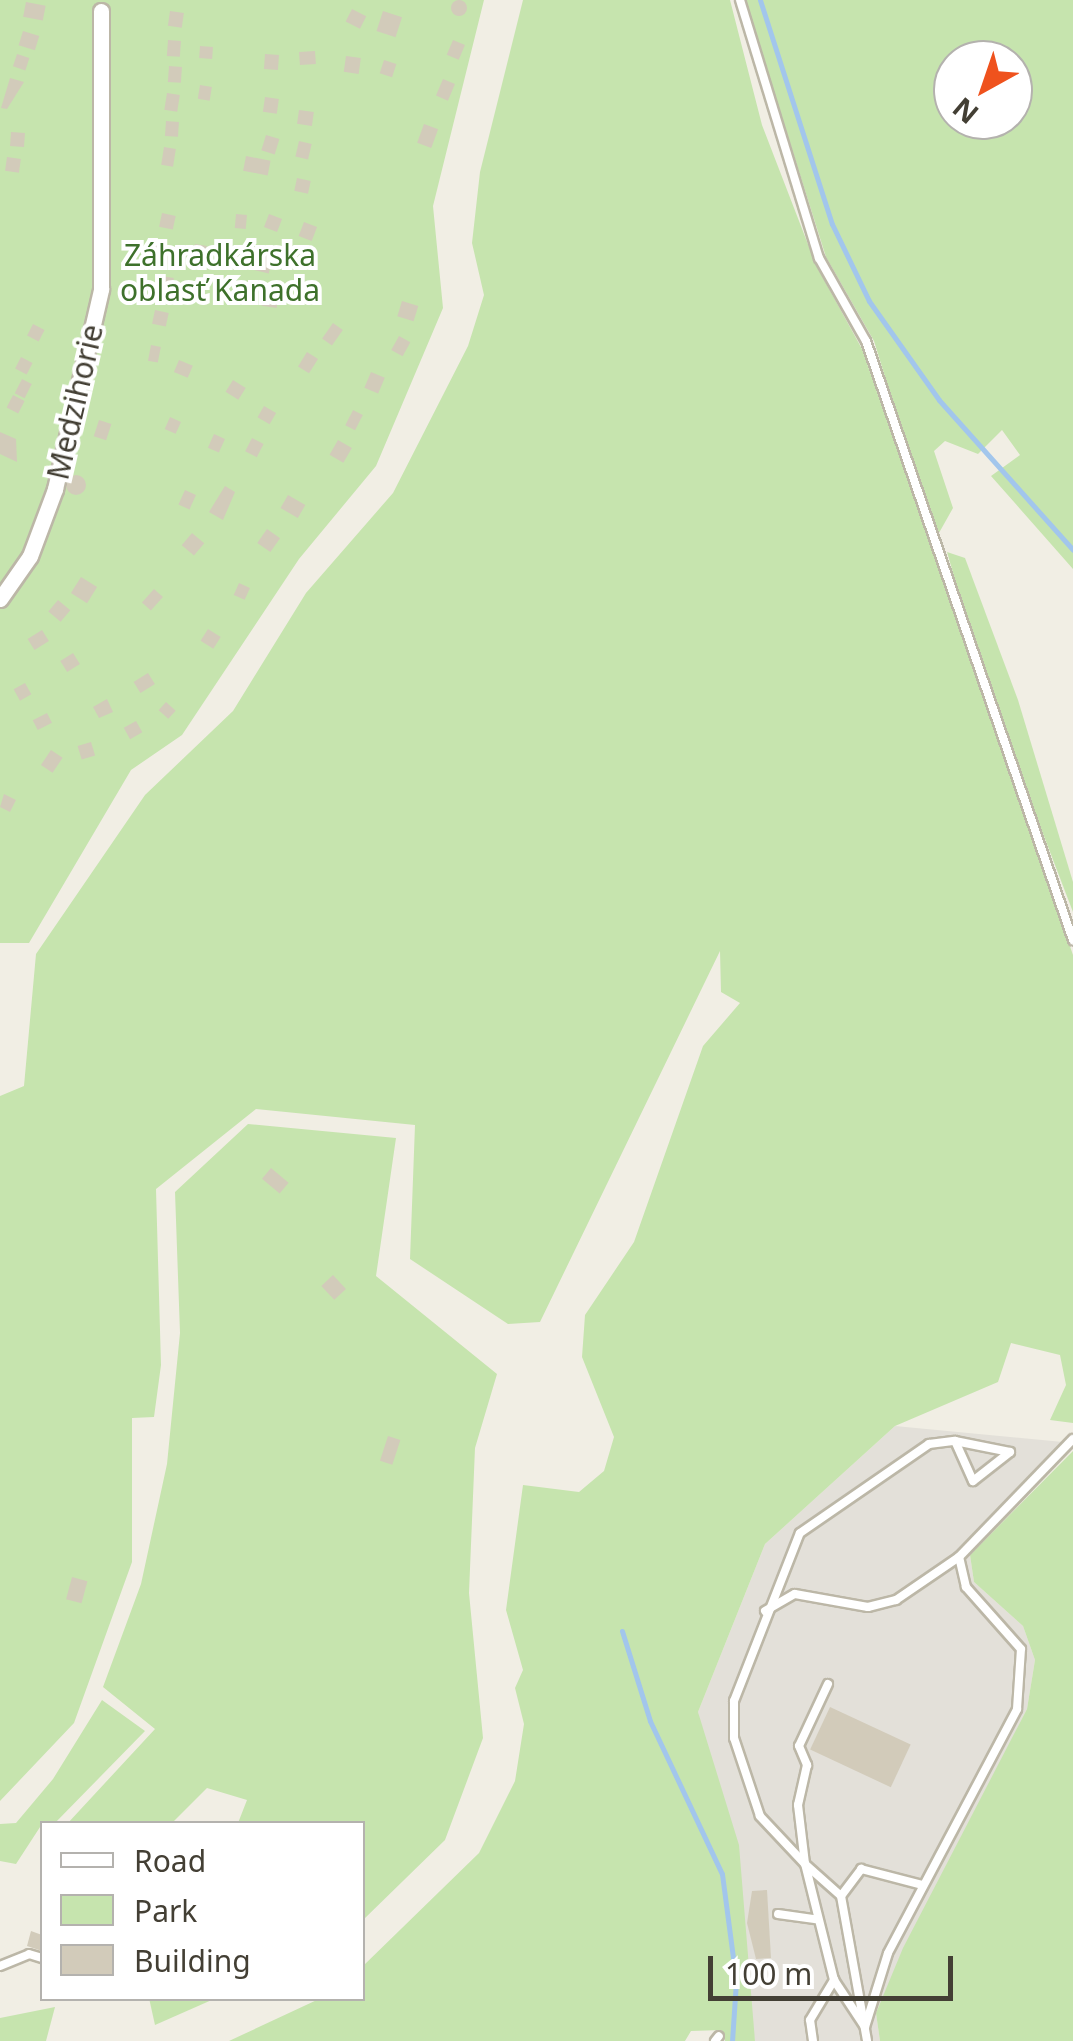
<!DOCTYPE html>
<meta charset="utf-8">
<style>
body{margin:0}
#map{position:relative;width:1073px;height:2041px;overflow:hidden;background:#f1eee4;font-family:"Noto Sans",sans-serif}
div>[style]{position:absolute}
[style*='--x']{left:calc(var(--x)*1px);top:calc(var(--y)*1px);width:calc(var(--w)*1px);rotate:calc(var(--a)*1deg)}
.industrial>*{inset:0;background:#e3e0d9}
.green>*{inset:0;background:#c6e4ae}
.stream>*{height:5px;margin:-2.5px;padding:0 2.5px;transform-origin:2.5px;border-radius:2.5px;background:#a2c6ec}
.building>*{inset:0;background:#d2cbba;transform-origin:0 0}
.round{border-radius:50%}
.roads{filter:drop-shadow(2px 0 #bcb7a7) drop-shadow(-2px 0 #bcb7a7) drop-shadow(0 2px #bcb7a7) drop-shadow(0 -2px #bcb7a7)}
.lane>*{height:8px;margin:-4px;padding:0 4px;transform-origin:4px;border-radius:4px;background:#fff}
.street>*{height:15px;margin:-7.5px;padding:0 7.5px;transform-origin:7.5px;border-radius:7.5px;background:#fff}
span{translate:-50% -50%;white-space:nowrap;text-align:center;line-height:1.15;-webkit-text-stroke:8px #fff;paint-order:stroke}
.park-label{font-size:30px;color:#3e712b}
.street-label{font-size:30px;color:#433f34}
.legend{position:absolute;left:40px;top:1821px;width:325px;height:180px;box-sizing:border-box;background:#fff;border:2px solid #b4b2ae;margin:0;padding:12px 18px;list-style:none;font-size:30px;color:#433f34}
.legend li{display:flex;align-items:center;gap:20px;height:50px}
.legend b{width:50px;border:2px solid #b4b2ae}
.north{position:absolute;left:933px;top:40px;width:100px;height:100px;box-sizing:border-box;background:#fff;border:2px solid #b4b2ae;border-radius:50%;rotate:220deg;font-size:28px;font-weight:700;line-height:40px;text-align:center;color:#433f34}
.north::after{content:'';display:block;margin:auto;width:35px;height:45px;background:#ef521d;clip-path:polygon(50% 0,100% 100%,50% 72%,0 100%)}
.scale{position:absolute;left:708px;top:1956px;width:245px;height:45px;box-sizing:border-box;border:5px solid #433f34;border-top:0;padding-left:12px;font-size:30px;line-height:35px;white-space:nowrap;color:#433f34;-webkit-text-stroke:8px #fff;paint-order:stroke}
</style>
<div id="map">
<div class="industrial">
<i style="clip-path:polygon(895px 1426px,1073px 1443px,970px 1555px,974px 1582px,1023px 1626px,1035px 1660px,1027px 1709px,876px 2012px,880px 2041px,755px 2041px,698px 1712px,765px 1544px)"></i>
</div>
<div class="green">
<i style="clip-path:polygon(0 0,484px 0,433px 206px,443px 308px,376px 466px,299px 559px,182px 735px,131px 770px,29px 943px,0 943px)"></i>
<i style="clip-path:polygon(523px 0,730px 0,762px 125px,816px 265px,862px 349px,1073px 955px,1073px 1423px,1050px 1420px,1066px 1385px,1060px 1355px,1011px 1343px,998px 1382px,895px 1426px,765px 1544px,698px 1712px,739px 1845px,755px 2041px,725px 2041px,722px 2030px,691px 2031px,685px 2041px,229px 2041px,319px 1999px,362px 1998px,363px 1966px,479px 1853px,515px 1781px,524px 1724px,515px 1688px,523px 1670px,506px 1610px,523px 1485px,579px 1492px,604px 1471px,614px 1437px,582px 1357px,585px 1315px,634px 1242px,703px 1046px,740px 1003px,721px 992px,720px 951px,540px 1322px,508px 1324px,410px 1259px,415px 1125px,256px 1109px,156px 1189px,161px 1365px,154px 1417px,132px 1418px,132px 1562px,74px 1723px,0 1801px,0 1096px,24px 1086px,36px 954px,145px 795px,233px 711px,306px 593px,393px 493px,468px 346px,484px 295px,472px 243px,480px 172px)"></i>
<i style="clip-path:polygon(evenodd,745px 0,1073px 0,1073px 569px,991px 476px,1020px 455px,1002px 430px,978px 454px,945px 441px,934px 451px,953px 508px,935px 540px,874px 341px,826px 257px,745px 0,953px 60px,1013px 60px,1013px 120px,953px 120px,953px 60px)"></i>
<i style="clip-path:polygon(947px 552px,965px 558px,1018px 700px,1073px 882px,1073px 912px,983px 677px)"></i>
<i style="clip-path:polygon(248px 1124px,396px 1138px,376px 1276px,497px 1374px,475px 1448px,469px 1593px,483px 1738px,445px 1840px,363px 1920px,362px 1824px,238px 1823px,247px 1800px,207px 1788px,172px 1823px,67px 1824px,155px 1729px,103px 1687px,141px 1584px,167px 1464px,180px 1333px,175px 1192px)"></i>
<i style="clip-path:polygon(1073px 1451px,1073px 2041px,880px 2041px,876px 2013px,903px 1948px,1027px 1709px,1035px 1660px,1023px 1626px,974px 1582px,970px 1555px)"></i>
<i style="clip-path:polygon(102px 1700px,145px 1731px,55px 1823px,42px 1824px,16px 1864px,0 1861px,0 1824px,16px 1823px,53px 1779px)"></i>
<i style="clip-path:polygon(149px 1998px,214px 1998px,214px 1999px,155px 2025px)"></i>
<i style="clip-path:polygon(55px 2007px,46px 2041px,0 2041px,0 2018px)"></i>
</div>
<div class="stream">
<i style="--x:760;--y:0;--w:235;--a:72.2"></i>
<i style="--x:832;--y:224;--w:85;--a:64.3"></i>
<i style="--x:869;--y:301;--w:121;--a:54.7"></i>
<i style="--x:939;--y:400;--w:201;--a:48.2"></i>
<i style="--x:622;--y:1631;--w:94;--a:72.7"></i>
<i style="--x:650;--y:1721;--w:169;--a:64.8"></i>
<i style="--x:722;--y:1874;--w:108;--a:82.5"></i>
<i style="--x:736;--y:1981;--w:60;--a:93.8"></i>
</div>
<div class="building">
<i class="round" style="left:451px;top:0;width:16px;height:16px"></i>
<i style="left:26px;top:2px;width:20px;height:15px;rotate:11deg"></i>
<i style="left:352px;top:9px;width:16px;height:14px;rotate:27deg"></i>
<i style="left:170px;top:11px;width:14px;height:15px;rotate:8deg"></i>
<i style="left:383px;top:11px;width:20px;height:21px;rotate:18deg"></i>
<i style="left:23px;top:31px;width:17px;height:15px;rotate:17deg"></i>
<i style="left:168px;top:40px;width:13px;height:16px;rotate:4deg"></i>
<i style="left:453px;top:40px;width:13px;height:16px;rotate:23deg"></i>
<i style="left:200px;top:46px;width:13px;height:12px;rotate:4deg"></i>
<i style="left:315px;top:51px;width:13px;height:16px;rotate:86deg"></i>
<i style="left:17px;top:54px;width:13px;height:13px;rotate:18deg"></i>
<i style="left:265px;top:54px;width:14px;height:15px;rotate:4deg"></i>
<i style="left:346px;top:56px;width:15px;height:16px;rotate:8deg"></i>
<i style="left:384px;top:60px;width:13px;height:14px;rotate:18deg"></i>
<i style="left:169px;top:66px;width:13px;height:16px;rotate:4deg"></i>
<i style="clip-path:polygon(10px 78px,24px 82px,7px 109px,1px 108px)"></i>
<i style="left:443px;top:79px;width:13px;height:18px;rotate:23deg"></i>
<i style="left:200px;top:85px;width:12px;height:14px;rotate:9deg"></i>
<i style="left:167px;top:93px;width:13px;height:17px;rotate:9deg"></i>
<i style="left:265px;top:97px;width:14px;height:15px;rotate:8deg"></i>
<i style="left:299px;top:110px;width:15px;height:14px;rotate:8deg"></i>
<i style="left:166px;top:121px;width:13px;height:15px;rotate:4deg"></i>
<i style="left:424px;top:124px;width:15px;height:20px;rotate:20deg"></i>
<i style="left:11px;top:132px;width:14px;height:14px;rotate:4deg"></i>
<i style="left:266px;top:135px;width:14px;height:16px;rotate:17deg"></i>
<i style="left:299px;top:141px;width:13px;height:16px;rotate:13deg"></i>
<i style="left:164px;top:147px;width:12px;height:18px;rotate:9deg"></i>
<i style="left:246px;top:156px;width:25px;height:15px;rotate:11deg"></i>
<i style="left:7px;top:157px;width:14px;height:14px;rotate:8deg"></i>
<i style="left:297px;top:178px;width:14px;height:13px;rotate:12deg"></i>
<i style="left:162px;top:213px;width:14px;height:14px;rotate:12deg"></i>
<i style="left:236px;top:214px;width:11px;height:14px;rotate:5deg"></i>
<i style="left:269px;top:214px;width:14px;height:14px;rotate:21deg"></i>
<i style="left:304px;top:222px;width:14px;height:15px;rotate:21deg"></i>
<i style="clip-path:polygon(146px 242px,175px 247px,172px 264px,142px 264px)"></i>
<i style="left:195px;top:244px;width:12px;height:14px;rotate:9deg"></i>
<i style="left:256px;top:253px;width:17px;height:17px;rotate:13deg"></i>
<i style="left:161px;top:276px;width:13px;height:16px;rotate:9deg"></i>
<i style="left:264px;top:290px;width:15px;height:16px;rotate:8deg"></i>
<i style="left:402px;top:301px;width:17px;height:16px;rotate:17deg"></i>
<i style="left:155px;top:310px;width:14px;height:14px;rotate:12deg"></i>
<i style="left:333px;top:323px;width:12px;height:19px;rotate:35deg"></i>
<i style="left:33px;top:324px;width:13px;height:13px;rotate:27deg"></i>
<i style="left:399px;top:336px;width:13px;height:16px;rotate:29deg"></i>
<i style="left:151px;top:345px;width:10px;height:16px;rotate:11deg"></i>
<i style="left:307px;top:352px;width:13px;height:17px;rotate:32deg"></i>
<i style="left:21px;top:357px;width:13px;height:13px;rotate:27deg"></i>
<i style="left:179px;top:360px;width:15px;height:13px;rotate:23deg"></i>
<i style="left:371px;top:372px;width:15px;height:17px;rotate:23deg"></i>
<i style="left:22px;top:379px;width:11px;height:16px;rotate:27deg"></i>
<i style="left:233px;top:380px;width:15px;height:14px;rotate:32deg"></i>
<i style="left:13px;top:395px;width:13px;height:14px;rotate:27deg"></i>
<i style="left:264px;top:406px;width:14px;height:13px;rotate:30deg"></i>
<i style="left:353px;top:410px;width:11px;height:17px;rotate:27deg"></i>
<i style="left:170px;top:417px;width:12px;height:13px;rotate:24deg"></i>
<i style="left:99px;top:420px;width:13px;height:17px;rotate:18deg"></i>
<i style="clip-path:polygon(0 432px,16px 439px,17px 462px,0 454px)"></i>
<i style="left:214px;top:434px;width:12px;height:15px;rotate:24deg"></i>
<i style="left:252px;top:438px;width:13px;height:15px;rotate:27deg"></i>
<i style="left:338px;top:440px;width:16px;height:17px;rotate:30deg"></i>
<i class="round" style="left:66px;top:475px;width:20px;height:20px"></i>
<i style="clip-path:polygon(225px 486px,235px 492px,223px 520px,209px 512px)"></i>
<i style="left:185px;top:490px;width:12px;height:16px;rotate:24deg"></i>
<i style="left:288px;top:495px;width:20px;height:15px;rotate:30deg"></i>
<i style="left:267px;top:529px;width:16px;height:17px;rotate:35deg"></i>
<i style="left:192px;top:533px;width:16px;height:16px;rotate:40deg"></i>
<i style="left:81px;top:577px;width:19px;height:19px;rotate:32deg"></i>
<i style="left:239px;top:583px;width:12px;height:13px;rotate:24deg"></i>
<i style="left:154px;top:589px;width:12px;height:18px;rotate:42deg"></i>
<i style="left:58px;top:600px;width:16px;height:15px;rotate:40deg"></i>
<i style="left:208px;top:629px;width:15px;height:14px;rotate:32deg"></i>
<i style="left:42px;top:630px;width:13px;height:17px;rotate:58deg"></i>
<i style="left:73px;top:653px;width:13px;height:15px;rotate:58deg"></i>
<i style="left:148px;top:673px;width:13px;height:17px;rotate:58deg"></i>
<i style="left:25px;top:683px;width:13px;height:13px;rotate:61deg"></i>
<i style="clip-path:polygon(107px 699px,113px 712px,99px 718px,93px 707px)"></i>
<i style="left:166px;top:702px;width:13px;height:11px;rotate:42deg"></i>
<i style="left:47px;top:713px;width:11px;height:16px;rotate:63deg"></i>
<i style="left:136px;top:721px;width:13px;height:14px;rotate:61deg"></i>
<i style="left:91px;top:742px;width:14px;height:14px;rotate:73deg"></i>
<i style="left:51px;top:750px;width:14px;height:18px;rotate:34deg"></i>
<i style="clip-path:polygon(4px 794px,16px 800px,10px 812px,0 807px)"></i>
<i style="left:271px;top:1168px;width:23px;height:14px;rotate:40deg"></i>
<i style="left:333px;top:1275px;width:19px;height:16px;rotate:47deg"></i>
<i style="left:388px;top:1436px;width:13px;height:26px;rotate:18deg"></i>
<i style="left:72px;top:1577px;width:16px;height:23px;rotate:15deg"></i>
<i style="left:830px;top:1707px;width:89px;height:47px;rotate:25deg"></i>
<i style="clip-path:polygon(767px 1890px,771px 1958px,756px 1959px,747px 1923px,752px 1891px)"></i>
<i style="clip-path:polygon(31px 1931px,42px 1935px,42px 1951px,27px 1946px)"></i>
</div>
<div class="roads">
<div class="lane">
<i style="--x:740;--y:0;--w:270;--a:73"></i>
<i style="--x:819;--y:258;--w:95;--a:60.5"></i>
<i style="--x:866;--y:341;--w:634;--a:70.94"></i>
<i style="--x:765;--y:1611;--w:34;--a:-30"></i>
<i style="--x:795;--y:1594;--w:74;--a:10.1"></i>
<i style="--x:868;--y:1607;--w:29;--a:-14"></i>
<i style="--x:896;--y:1600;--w:76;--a:-34.3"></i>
<i style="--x:959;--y:1557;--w:164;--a:-46"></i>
<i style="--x:828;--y:1684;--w:68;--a:115.1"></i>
<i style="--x:799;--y:1746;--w:21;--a:67"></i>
<i style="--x:807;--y:1765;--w:41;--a:102.7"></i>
<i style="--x:798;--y:1805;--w:59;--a:83.2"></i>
<i style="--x:805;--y:1864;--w:48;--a:41.6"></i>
<i style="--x:841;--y:1896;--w:147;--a:79.8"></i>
<i style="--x:841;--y:1896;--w:34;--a:-53"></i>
<i style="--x:861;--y:1869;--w:63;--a:14.7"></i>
<i style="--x:778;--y:1914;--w:37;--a:8"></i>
<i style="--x:0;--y:1966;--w:31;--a:-22"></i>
<i style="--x:29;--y:1954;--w:14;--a:17"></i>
<i style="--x:865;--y:2027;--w:56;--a:-123.4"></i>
<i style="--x:834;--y:1980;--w:120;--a:-104"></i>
<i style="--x:805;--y:1864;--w:66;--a:-133.2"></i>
<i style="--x:760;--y:1816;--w:82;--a:-108.4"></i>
<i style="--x:734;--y:1738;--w:37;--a:-90"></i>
<i style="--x:734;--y:1701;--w:180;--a:-68.6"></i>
<i style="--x:800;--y:1533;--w:157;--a:-34.6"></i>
<i style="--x:929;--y:1444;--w:26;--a:-7"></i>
<i style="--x:955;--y:1441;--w:56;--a:11.3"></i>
<i style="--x:1010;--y:1452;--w:47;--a:141.9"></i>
<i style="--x:973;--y:1481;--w:44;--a:-114.2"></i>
<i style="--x:865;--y:2027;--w:77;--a:-72.7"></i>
<i style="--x:888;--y:1953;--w:276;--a:-62.1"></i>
<i style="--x:1017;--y:1709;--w:60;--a:-86.2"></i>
<i style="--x:1021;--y:1649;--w:83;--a:-131.6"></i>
<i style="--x:966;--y:1587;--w:31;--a:-103"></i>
<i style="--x:715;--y:2041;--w:6;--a:-51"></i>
<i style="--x:813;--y:2041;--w:21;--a:-98"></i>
<i style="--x:810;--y:2020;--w:47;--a:-59"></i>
</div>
<div class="street">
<i style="--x:0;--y:599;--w:52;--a:-55.1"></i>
<i style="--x:30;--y:556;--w:72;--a:-69.5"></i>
<i style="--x:55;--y:489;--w:205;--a:-77"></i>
<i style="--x:101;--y:289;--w:278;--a:-90"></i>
</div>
</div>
<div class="park-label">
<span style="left:220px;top:272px">Záhradkárska<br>oblasť Kanada</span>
</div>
<div class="street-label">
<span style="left:75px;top:402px;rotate:-77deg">Medzihorie</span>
</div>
<ul class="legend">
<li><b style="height:12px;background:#fff"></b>Road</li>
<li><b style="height:28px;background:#c6e4ae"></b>Park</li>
<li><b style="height:28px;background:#d2cbba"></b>Building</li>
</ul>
<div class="north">N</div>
<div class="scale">100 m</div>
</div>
